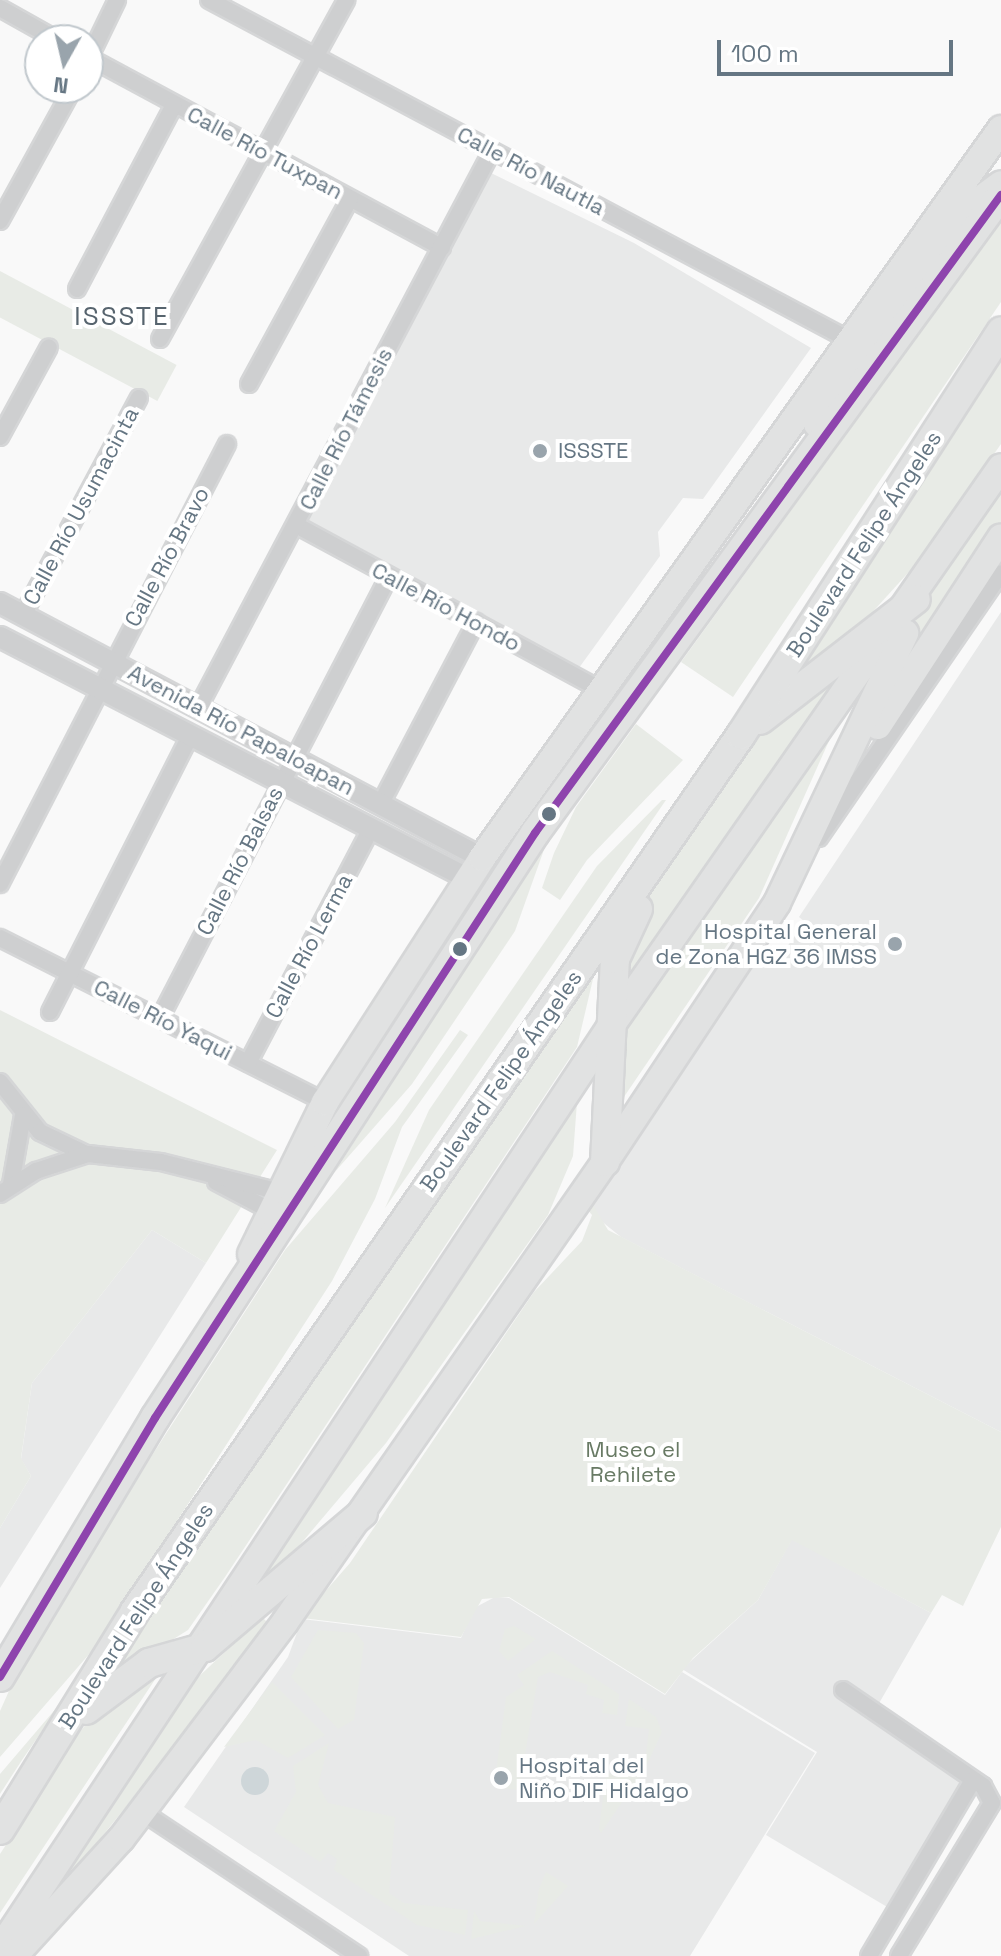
<!DOCTYPE html>
<meta charset="utf-8">
<style>
body{margin:0}
#map{position:relative;width:1001px;height:1956px;overflow:hidden;background:#f9f9f9;font-family:"Space Grotesk",sans-serif}
div>[style]{position:absolute}
[style*='--x']{left:calc(var(--x)*1px);top:calc(var(--y)*1px);width:calc(var(--w)*1px);rotate:calc(var(--a)*1deg)}
.built>*{inset:0;background:#e8e9e9}
.green>*{inset:0;background:#e8ebe6;transform-origin:0 0}
.water>*{inset:0;background:#ced6d9}
.round{border-radius:50%}
.roads{filter:drop-shadow(2px 0 #d5d6d7) drop-shadow(-2px 0 #d5d6d7) drop-shadow(0 2px #d5d6d7) drop-shadow(0 -2px #d5d6d7)}
.minor>*{height:16px;margin:-8px;padding:0 8px;transform-origin:8px;border-radius:8px;background:#cecfd0}
.tertiary>*{height:20px;margin:-10px;padding:0 10px;transform-origin:10px;border-radius:10px;background:#cecfd0}
.primary>*{height:26px;margin:-13px;padding:0 13px;transform-origin:13px;border-radius:13px;background:#e1e2e2}
.trunk>*{height:28px;margin:-14px;padding:0 14px;transform-origin:14px;border-radius:14px;background:#e1e2e2}
.bus-1>*{height:8px;margin:-4px;padding:0 4px;transform-origin:4px;border-radius:4px;background:#8e44ad}
.dots>*{width:22px;height:22px;translate:-50% -50%;box-sizing:border-box;border:4px solid #fff;border-radius:50%}
span{translate:-50% -50%;white-space:nowrap;text-align:center;line-height:1.15;-webkit-text-stroke:8px #fff;paint-order:stroke}
.street-label{font-size:22px;color:#657683}
.poi-label{font-size:22px;color:#657683}
.left{translate:0 -50%;text-align:left}
.right{translate:-100% -50%;text-align:right}
.park-label{font-size:22px;color:#687a64}
.quarter-label{font-size:26px;color:#57646e;letter-spacing:2px}
.north{position:absolute;left:24px;top:24px;width:80px;height:80px;box-sizing:border-box;background:#fff;border:2px solid #c1c8cd;border-radius:50%;rotate:188deg;font-size:22px;font-weight:700;line-height:32px;text-align:center;color:#657683}
.north::after{content:'';display:block;margin:auto;width:28px;height:36px;background:#99a4ac;clip-path:polygon(50% 0,100% 100%,50% 72%,0 100%)}
.scale{position:absolute;left:717px;top:40px;width:236px;height:36px;box-sizing:border-box;border:4px solid #657683;border-top:0;padding-left:10px;font-size:24px;line-height:28px;white-space:nowrap;color:#657683;-webkit-text-stroke:6px #fff;paint-order:stroke}
</style>
<div id="map">
<div class="built">
<i style="clip-path:polygon(491px 173px,634px 243px,811px 348px,703px 499px,683px 498px,658px 532px,660px 556px,576px 672px,305px 522px)"></i>
<i style="clip-path:polygon(1001px 612px,1001px 1432px,621px 1237px,600px 1220px,586px 1193px,590px 1159px,742px 945px,773px 966px,805px 922px,799px 917px)"></i>
<i style="clip-path:polygon(152px 1230px,206px 1263px,0 1588px,0 1528px,31px 1476px,21px 1459px,32px 1383px)"></i>
<i style="clip-path:polygon(792px 1539px,931px 1613px,874px 1712px,975px 1779px,899px 1914px,766px 1835px,817px 1752px,682px 1669px,758px 1600px)"></i>
<i style="clip-path:polygon(495px 1597px,509px 1598px,665px 1695px,682px 1672px,815px 1753px,690px 1956px,409px 1956px,184px 1807px,288px 1657px,302px 1619px,461px 1638px,474px 1608px)"></i>
</div>
<div class="green">
<i style="clip-path:polygon(1001px 221px,1001px 302px,733px 697px,681px 662px)"></i>
<i style="left:0;top:271px;width:200px;height:41px;rotate:28deg"></i>
<i style="clip-path:polygon(1001px 343px,1001px 444px,917px 563px,868px 617px,768px 697px)"></i>
<i style="clip-path:polygon(1001px 486px,1001px 525px,874px 710px,929px 591px)"></i>
<i style="clip-path:polygon(701px 571px,705px 575px,292px 1190px,330px 1104px,463px 896px)"></i>
<i style="clip-path:polygon(869px 638px,611px 1004px,627px 922px,751px 737px)"></i>
<i style="clip-path:polygon(849px 696px,759px 898px,611px 1116px,602px 1065px)"></i>
<i style="clip-path:polygon(636px 724px,683px 760px,587px 860px,560px 900px,542px 888px,554px 853px,576px 807px)"></i>
<i style="clip-path:polygon(662px 800px,666px 800px,385px 1208px,429px 1110px,597px 866px)"></i>
<i style="clip-path:polygon(546px 844px,515px 931px,412px 1084px,334px 1173px)"></i>
<i style="clip-path:polygon(601px 945px,577px 1047px,225px 1577px,188px 1630px,100px 1685px)"></i>
<i style="clip-path:polygon(0 1010px,277px 1150px,206px 1263px,152px 1230px,32px 1383px,21px 1458px,31px 1476px,0 1528px)"></i>
<i style="clip-path:polygon(460px 1030px,468px 1035px,402px 1127px,375px 1199px,332px 1281px,97px 1645px,0 1757px,0 1711px,18px 1671px,149px 1460px,285px 1250px,395px 1122px)"></i>
<i style="clip-path:polygon(577px 1102px,573px 1156px,548px 1215px,386px 1443px,260px 1592px,251px 1586px)"></i>
<i style="clip-path:polygon(590px 1159px,586px 1193px,608px 1230px,1001px 1432px,1001px 1527px,963px 1606px,942px 1595px,931px 1613px,792px 1540px,758px 1600px,693px 1658px,665px 1694px,509px 1597px,482px 1599px,461px 1637px,302px 1618px,350px 1563px,534px 1292px,582px 1241px,592px 1215px,582px 1203px)"></i>
<i style="clip-path:polygon(262px 1617px,267px 1622px,219px 1691px,22px 1936px,176px 1698px)"></i>
<i style="clip-path:polygon(514px 1626px,536px 1639px,508px 1661px,499px 1651px,505px 1629px)"></i>
<i style="clip-path:polygon(318px 1630px,356px 1633px,364px 1643px,354px 1720px,338px 1729px,291px 1677px)"></i>
<i style="clip-path:polygon(552px 1651px,619px 1694px,617px 1715px,602px 1713px,604px 1700px,586px 1694px,588px 1685px,550px 1672px,538px 1677px,519px 1790px,494px 1787px,506px 1697px,524px 1685px,517px 1675px)"></i>
<i style="clip-path:polygon(162px 1669px,41px 1851px,0 1913px,0 1854px,79px 1733px,95px 1713px)"></i>
<i style="clip-path:polygon(272px 1682px,325px 1735px,288px 1758px,256px 1740px,224px 1747px)"></i>
<i style="clip-path:polygon(64px 1699px,22px 1760px,0 1794px,0 1774px)"></i>
<i style="clip-path:polygon(629px 1699px,656px 1717px,662px 1732px,644px 1771px,649px 1729px,625px 1726px)"></i>
<i style="clip-path:polygon(329px 1743px,318px 1785px,328px 1803px,395px 1817px,389px 1893px,404px 1903px,468px 1910px,465px 1935px,417px 1925px,334px 1870px,337px 1859px,328px 1853px,320px 1862px,274px 1831px,296px 1792px,293px 1766px)"></i>
<i style="clip-path:polygon(606px 1773px,639px 1777px,601px 1833px,599px 1829px)"></i>
<i style="clip-path:polygon(546px 1872px,568px 1886px,534px 1924px,539px 1889px)"></i>
<i style="clip-path:polygon(474px 1911px,480px 1921px,526px 1926px,471px 1939px)"></i>
</div>
<div class="water">
<i class="round" style="left:241px;top:1767px;width:28px;height:28px"></i>
</div>
<div class="roads">
<div class="minor">
<i style="--x:209;--y:0;--w:729;--a:27.97"></i>
<i style="--x:0;--y:8;--w:65;--a:29.3"></i>
<i style="--x:88;--y:57;--w:402;--a:28.3"></i>
<i style="--x:88;--y:60;--w:67;--a:-64.2"></i>
<i style="--x:0;--y:221;--w:152;--a:-61.2"></i>
<i style="--x:77;--y:289;--w:208;--a:-62.2"></i>
<i style="--x:160;--y:339;--w:387;--a:-61.2"></i>
<i style="--x:249;--y:384;--w:211;--a:-61.4"></i>
<i style="--x:0;--y:437;--w:102;--a:-61.4"></i>
<i style="--x:296;--y:525;--w:342;--a:28.4"></i>
<i style="--x:23;--y:615;--w:246;--a:-61.9"></i>
<i style="--x:199;--y:706;--w:628;--a:-62.17"></i>
<i style="--x:380;--y:805;--w:207;--a:-62.3"></i>
<i style="--x:819;--y:838;--w:321;--a:-55.5"></i>
<i style="--x:0;--y:884;--w:495;--a:-62.7"></i>
<i style="--x:0;--y:938;--w:364;--a:26.8"></i>
<i style="--x:50;--y:1012;--w:309;--a:-63.1"></i>
<i style="--x:160;--y:1018;--w:498;--a:-62.6"></i>
<i style="--x:248;--y:1063;--w:264;--a:-62.3"></i>
<i style="--x:0;--y:1082;--w:64;--a:51.3"></i>
<i style="--x:40;--y:1132;--w:51;--a:25.6"></i>
<i style="--x:216;--y:1182;--w:69;--a:27.7"></i>
<i style="--x:11;--y:1184;--w:70;--a:-80.1"></i>
<i style="--x:0;--y:1194;--w:43;--a:-32.6"></i>
<i style="--x:36;--y:1171;--w:55;--a:-18.1"></i>
<i style="--x:88;--y:1154;--w:73;--a:6.3"></i>
<i style="--x:161;--y:1162;--w:131;--a:14.1"></i>
<i style="--x:843;--y:1690;--w:170;--a:34.4"></i>
<i style="--x:983;--y:1786;--w:19;--a:62"></i>
<i style="--x:992;--y:1803;--w:179;--a:121.3"></i>
<i style="--x:141;--y:1811;--w:262;--a:33.6"></i>
<i style="--x:869;--y:1956;--w:204;--a:-59.4"></i>
</div>
<div class="tertiary">
<i style="--x:0;--y:603;--w:545;--a:27.88"></i>
<i style="--x:0;--y:637;--w:528;--a:27.29"></i>
</div>
<div class="primary">
<i style="--x:817;--y:424;--w:277;--a:-54"></i>
<i style="--x:980;--y:200;--w:26;--a:-37"></i>
<i style="--x:878;--y:726;--w:225;--a:-56.9"></i>
<i style="--x:251;--y:1254;--w:169;--a:-64"></i>
<i style="--x:325;--y:1102;--w:290;--a:-57.2"></i>
<i style="--x:482;--y:858;--w:895;--a:-54.55"></i>
<i style="--x:0;--y:1949;--w:1103;--a:-56.5"></i>
<i style="--x:609;--y:1029;--w:685;--a:-55.1"></i>
<i style="--x:14;--y:1956;--w:159;--a:-47.6"></i>
<i style="--x:121;--y:1839;--w:272;--a:-52.9"></i>
<i style="--x:285;--y:1622;--w:560;--a:-55.18"></i>
<i style="--x:605;--y:1162;--w:311;--a:-56.4"></i>
<i style="--x:777;--y:903;--w:299;--a:-64.6"></i>
</div>
<div class="trunk">
<i style="--x:760;--y:720;--w:197;--a:-37.8"></i>
<i style="--x:605;--y:1162;--w:203;--a:-87.2"></i>
<i style="--x:615;--y:959;--w:55;--a:-65.3"></i>
<i style="--x:0;--y:1677;--w:302;--a:-59.1"></i>
<i style="--x:155;--y:1418;--w:698;--a:-56.99"></i>
<i style="--x:535;--y:833;--w:790;--a:-53.86"></i>
<i style="--x:86;--y:1710;--w:79;--a:-36.7"></i>
<i style="--x:149;--y:1663;--w:58;--a:-15.9"></i>
<i style="--x:205;--y:1647;--w:207;--a:-40.3"></i>
<i style="--x:0;--y:1830;--w:257;--a:-58.3"></i>
<i style="--x:135;--y:1611;--w:1065;--a:-55.33"></i>
<i style="--x:741;--y:735;--w:480;--a:-57.2"></i>
</div>
</div>
<div class="bus-1">
<i style="--x:0;--y:1677;--w:302;--a:-59.1"></i>
<i style="--x:155;--y:1418;--w:698;--a:-56.99"></i>
<i style="--x:535;--y:833;--w:790;--a:-53.86"></i>
</div>
<div class="dots">
<i style="left:540px;top:451px;background:#99a4ac"></i>
<i style="left:549px;top:814px;background:#657683"></i>
<i style="left:895px;top:944px;background:#99a4ac"></i>
<i style="left:460px;top:949px;background:#657683"></i>
<i style="left:501px;top:1778px;background:#99a4ac"></i>
</div>
<div class="street-label">
<span style="left:265px;top:153px;rotate:28deg">Calle Río Tuxpan</span>
<span style="left:531px;top:171px;rotate:28deg">Calle Río Nautla</span>
<span style="left:346px;top:429px;rotate:-63deg">Calle Río Támesis</span>
<span style="left:81px;top:506px;rotate:-62deg">Calle Río Usumacinta</span>
<span style="left:864px;top:544px;rotate:-57deg">Boulevard Felipe Ángeles</span>
<span style="left:167px;top:557px;rotate:-62deg">Calle Río Bravo</span>
<span style="left:446px;top:607px;rotate:28deg">Calle Río Hondo</span>
<span style="left:241px;top:730px;rotate:28deg">Avenida Río Papaloapan</span>
<span style="left:240px;top:861px;rotate:-63deg">Calle Río Balsas</span>
<span style="left:309px;top:946px;rotate:-62deg">Calle Río Lerma</span>
<span style="left:163px;top:1020px;rotate:27deg">Calle Río Yaqui</span>
<span style="left:501px;top:1081px;rotate:-55deg">Boulevard Felipe Ángeles</span>
<span style="left:136px;top:1616px;rotate:-57deg">Boulevard Felipe Ángeles</span>
</div>
<div class="poi-label">
<span class="left" style="left:558px;top:451px">ISSSTE</span>
<span class="right" style="left:877px;top:944px">Hospital General<br>de Zona HGZ 36 IMSS</span>
<span class="left" style="left:519px;top:1778px">Hospital del<br>Niño DIF Hidalgo</span>
</div>
<div class="park-label">
<span style="left:633px;top:1462px">Museo el<br>Rehilete</span>
</div>
<div class="quarter-label">
<span style="left:122px;top:317px">ISSSTE</span>
</div>
<div class="north">N</div>
<div class="scale">100 m</div>
</div>
